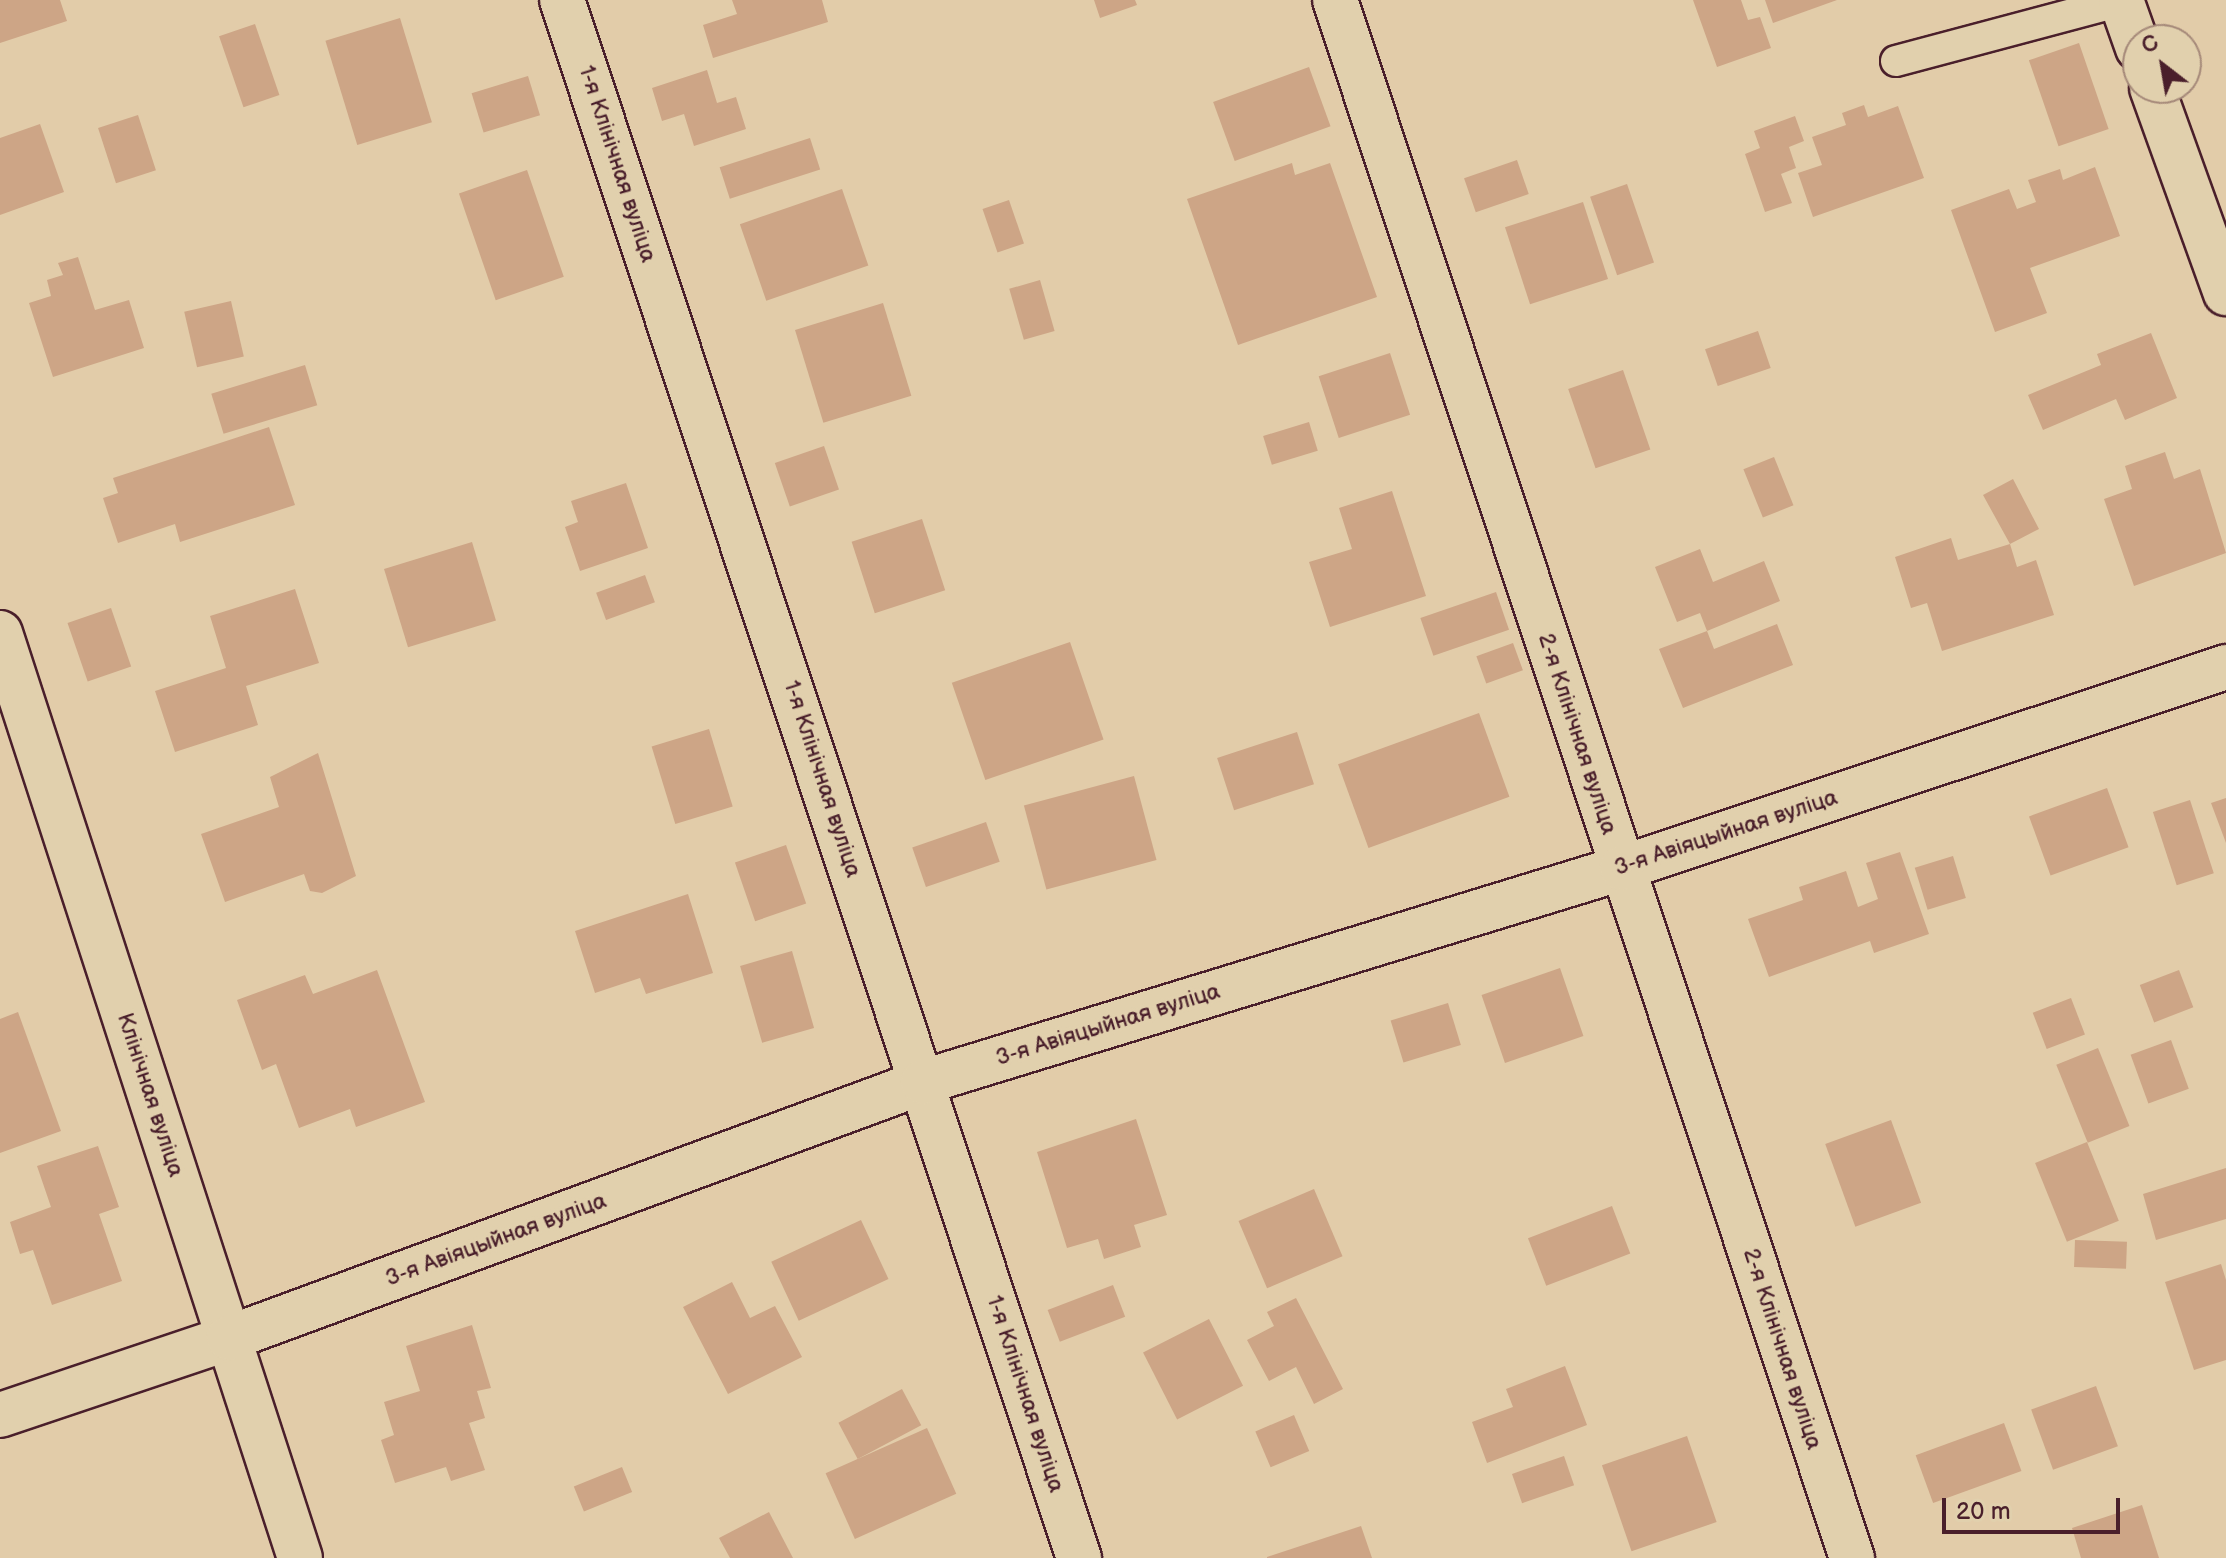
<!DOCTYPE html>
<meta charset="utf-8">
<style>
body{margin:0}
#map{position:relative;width:2226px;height:1558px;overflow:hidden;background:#e2cca9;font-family:"Balsamiq Sans",sans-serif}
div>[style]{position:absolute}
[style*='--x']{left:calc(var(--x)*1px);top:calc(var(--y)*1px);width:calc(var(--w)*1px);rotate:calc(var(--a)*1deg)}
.building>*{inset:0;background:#cda586;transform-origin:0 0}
.roads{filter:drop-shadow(2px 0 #4a1f2b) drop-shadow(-2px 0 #4a1f2b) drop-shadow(0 2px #4a1f2b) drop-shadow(0 -2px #4a1f2b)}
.lane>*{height:30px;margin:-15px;padding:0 15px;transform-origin:15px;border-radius:15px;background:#e1d0ad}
.street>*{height:44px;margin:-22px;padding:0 22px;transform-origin:22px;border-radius:22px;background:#e1d0ad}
span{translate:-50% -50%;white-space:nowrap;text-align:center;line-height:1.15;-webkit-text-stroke:7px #e1d0ad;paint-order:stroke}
.street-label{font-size:22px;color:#4a1f2b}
.north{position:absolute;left:2122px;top:24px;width:80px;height:80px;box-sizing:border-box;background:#e1d0ad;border:2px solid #a58979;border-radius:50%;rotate:329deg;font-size:22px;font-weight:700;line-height:32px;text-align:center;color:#4a1f2b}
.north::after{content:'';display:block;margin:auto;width:28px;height:36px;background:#4a1f2b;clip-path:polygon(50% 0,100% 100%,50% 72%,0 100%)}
.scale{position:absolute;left:1942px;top:1498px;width:178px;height:36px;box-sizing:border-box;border:4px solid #4a1f2b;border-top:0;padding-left:10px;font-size:24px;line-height:28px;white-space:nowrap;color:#4a1f2b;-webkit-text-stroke:6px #e1d0ad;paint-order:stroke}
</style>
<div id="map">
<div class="building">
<i style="clip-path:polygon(0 0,60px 0,67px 21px,0 43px)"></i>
<i style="clip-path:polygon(732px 0,822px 0,828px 22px,713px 58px,703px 25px,737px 14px)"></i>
<i style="clip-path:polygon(1094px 0,1135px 0,1137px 5px,1100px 18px)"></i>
<i style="clip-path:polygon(1693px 0,1741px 0,1748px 20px,1760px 17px,1771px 48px,1717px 67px)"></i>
<i style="clip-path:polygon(1765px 0,1837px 0,1773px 23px)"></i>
<i style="left:400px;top:18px;width:109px;height:78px;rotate:73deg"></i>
<i style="left:255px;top:24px;width:75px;height:38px;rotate:71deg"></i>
<i style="left:2079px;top:43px;width:91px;height:53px;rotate:71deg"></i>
<i style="left:1309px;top:67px;width:63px;height:102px;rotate:70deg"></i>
<i style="clip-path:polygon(707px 70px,717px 103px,736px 97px,746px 129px,694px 146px,684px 114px,662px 121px,652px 88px)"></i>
<i style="left:528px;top:76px;width:41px;height:59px;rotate:73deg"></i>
<i style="clip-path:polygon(1864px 105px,1868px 117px,1898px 106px,1924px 178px,1813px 217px,1798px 173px,1822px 165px,1812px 137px,1846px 125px,1842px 113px)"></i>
<i style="left:138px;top:115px;width:58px;height:42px;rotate:72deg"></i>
<i style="clip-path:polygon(1795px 116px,1804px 141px,1789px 147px,1796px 168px,1781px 174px,1792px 203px,1765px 212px,1745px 154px,1760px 148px,1754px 131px)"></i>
<i style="clip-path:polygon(40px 124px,64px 192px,0 215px,0 138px)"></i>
<i style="left:810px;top:138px;width:33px;height:95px;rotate:72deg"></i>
<i style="left:1517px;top:160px;width:36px;height:56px;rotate:71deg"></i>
<i style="clip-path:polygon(1292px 163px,1295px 175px,1330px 163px,1377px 297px,1238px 345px,1187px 199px)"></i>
<i style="clip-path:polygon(2095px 167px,2120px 236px,2030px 268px,2047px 313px,1995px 332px,1951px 210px,2009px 189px,2017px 209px,2036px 202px,2028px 180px,2060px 169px,2063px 180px)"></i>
<i style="left:527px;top:170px;width:113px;height:72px;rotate:71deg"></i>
<i style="left:1627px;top:184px;width:83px;height:39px;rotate:71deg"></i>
<i style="left:842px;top:189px;width:81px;height:108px;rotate:71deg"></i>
<i style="left:1009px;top:200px;width:46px;height:28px;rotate:71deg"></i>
<i style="left:1583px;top:202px;width:81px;height:82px;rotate:72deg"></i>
<i style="clip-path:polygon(78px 257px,95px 310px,129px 300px,144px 348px,53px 377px,29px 303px,51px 296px,47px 280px,63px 275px,58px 263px)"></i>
<i style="left:1040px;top:280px;width:53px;height:32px;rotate:74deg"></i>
<i style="left:231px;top:301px;width:57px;height:48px;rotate:77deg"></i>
<i style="left:883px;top:303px;width:97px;height:92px;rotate:73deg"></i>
<i style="left:1758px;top:331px;width:39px;height:56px;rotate:71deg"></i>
<i style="clip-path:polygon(2151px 333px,2177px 398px,2125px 420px,2116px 399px,2043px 430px,2028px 395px,2101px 365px,2097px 354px)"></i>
<i style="left:1390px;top:353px;width:65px;height:75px;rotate:72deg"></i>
<i style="left:305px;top:365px;width:42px;height:98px;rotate:73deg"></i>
<i style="left:1623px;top:370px;width:84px;height:58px;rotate:71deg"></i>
<i style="left:1309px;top:422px;width:30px;height:48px;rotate:73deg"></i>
<i style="clip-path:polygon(269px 427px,295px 505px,180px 542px,175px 524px,118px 543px,103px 498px,118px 493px,113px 478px)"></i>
<i style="left:824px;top:446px;width:46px;height:52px;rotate:71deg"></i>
<i style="clip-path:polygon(2165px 452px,2174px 479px,2200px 469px,2226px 553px,2134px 586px,2104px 499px,2132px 489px,2125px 466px)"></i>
<i style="left:1774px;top:457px;width:52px;height:33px;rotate:68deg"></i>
<i style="clip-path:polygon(2013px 479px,2039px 529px,2010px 544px,2017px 567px,2036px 560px,2054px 615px,1942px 651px,1927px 603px,1911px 608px,1895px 557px,1951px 538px,1958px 560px,2010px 544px,1983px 495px)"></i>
<i style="clip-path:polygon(626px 483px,648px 548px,580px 571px,565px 527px,578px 522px,571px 501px)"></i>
<i style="clip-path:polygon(1392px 491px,1426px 596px,1330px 627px,1309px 562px,1352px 549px,1339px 508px)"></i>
<i style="left:922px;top:519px;width:75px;height:74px;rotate:72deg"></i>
<i style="left:472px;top:542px;width:82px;height:92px;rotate:73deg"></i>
<i style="clip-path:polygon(1700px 549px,1713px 582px,1764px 561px,1780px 601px,1707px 631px,1700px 613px,1677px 622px,1655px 567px)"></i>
<i style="left:645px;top:575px;width:29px;height:52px;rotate:70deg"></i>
<i style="clip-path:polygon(295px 589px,319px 663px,246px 686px,258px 725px,175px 752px,155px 691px,226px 668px,210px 616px)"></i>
<i style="left:1496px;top:592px;width:40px;height:80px;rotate:71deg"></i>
<i style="left:111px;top:608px;width:62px;height:46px;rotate:71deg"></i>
<i style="clip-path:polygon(1777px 624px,1793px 665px,1683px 708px,1659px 649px,1707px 631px,1714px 649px)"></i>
<i style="left:1070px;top:642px;width:103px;height:125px;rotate:71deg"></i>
<i style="left:1513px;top:643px;width:29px;height:39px;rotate:70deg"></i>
<i style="left:1479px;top:713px;width:89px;height:150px;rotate:70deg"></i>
<i style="left:709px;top:729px;width:81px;height:60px;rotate:73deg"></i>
<i style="left:1297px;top:732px;width:55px;height:84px;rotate:72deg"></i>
<i style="clip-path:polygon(318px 753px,356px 876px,322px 893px,310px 891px,304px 874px,225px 902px,201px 834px,279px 807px,270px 777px)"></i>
<i style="left:1134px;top:776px;width:87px;height:114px;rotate:75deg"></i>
<i style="left:2107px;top:788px;width:63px;height:83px;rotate:70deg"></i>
<i style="clip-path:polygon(2226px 798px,2226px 843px,2211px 803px)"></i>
<i style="left:2190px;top:800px;width:77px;height:39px;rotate:72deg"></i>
<i style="left:986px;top:822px;width:42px;height:78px;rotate:71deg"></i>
<i style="left:786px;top:845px;width:62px;height:54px;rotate:71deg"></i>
<i style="clip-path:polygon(1900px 852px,1929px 934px,1874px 953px,1870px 941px,1769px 977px,1748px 919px,1803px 900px,1799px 887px,1846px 871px,1858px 907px,1878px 899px,1866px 863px)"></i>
<i style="left:1953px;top:856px;width:44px;height:40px;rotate:73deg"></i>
<i style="clip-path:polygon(688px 894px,713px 973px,646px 994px,640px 978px,595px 993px,575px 931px)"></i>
<i style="left:792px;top:951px;width:80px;height:54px;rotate:74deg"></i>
<i style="left:1560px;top:968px;width:72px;height:83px;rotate:71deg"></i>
<i style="clip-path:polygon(377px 970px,425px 1102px,356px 1127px,350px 1109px,299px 1128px,276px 1064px,262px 1070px,237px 1000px,305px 975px,313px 994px)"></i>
<i style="left:2179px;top:970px;width:40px;height:42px;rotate:69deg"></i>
<i style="left:2071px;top:998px;width:39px;height:41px;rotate:69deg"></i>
<i style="left:1448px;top:1003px;width:44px;height:60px;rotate:73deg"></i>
<i style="clip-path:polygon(18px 1012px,61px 1131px,0 1153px,0 1019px)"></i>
<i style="left:2171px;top:1040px;width:52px;height:43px;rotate:70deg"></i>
<i style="left:2098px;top:1048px;width:84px;height:45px;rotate:68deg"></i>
<i style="clip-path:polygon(1136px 1119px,1167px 1215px,1134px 1225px,1141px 1247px,1104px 1259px,1098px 1239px,1067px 1248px,1037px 1152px)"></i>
<i style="left:1891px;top:1120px;width:88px;height:70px;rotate:70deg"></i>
<i style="left:2087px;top:1142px;width:85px;height:56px;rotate:68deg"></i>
<i style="clip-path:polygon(98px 1146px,119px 1207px,99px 1214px,122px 1281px,52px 1305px,33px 1250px,20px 1254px,10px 1222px,51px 1207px,37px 1166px)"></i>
<i style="clip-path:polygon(2226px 1168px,2226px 1219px,2156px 1240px,2143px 1194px)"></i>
<i style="left:1314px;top:1189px;width:73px;height:82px;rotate:67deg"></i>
<i style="left:1612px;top:1206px;width:51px;height:90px;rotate:69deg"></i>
<i style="left:861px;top:1220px;width:65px;height:99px;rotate:65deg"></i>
<i style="left:2075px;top:1240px;width:52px;height:27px;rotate:2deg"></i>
<i style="clip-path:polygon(2221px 1264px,2226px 1280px,2226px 1360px,2194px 1370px,2165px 1282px)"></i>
<i style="clip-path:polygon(732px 1282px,750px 1318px,775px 1306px,802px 1357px,728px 1394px,683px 1307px)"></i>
<i style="left:1113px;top:1285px;width:34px;height:70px;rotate:69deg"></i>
<i style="clip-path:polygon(1296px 1298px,1343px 1389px,1314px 1404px,1296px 1367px,1269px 1381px,1247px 1340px,1274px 1326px,1267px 1312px)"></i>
<i style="left:1209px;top:1319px;width:75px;height:74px;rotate:63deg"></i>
<i style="clip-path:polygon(472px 1325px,491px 1388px,477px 1391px,485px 1418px,469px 1423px,485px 1470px,451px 1481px,446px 1467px,395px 1483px,381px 1440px,394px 1435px,384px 1402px,420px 1391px,406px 1346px)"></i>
<i style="clip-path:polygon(1565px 1366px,1587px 1425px,1487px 1463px,1472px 1422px,1513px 1407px,1506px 1389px)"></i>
<i style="left:2096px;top:1386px;width:64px;height:69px;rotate:70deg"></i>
<i style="left:902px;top:1389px;width:41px;height:72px;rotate:62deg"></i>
<i style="left:1294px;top:1415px;width:39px;height:42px;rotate:67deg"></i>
<i style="left:2004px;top:1423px;width:51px;height:94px;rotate:70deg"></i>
<i style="left:927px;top:1428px;width:72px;height:111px;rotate:66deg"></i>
<i style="left:1687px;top:1436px;width:91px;height:90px;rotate:71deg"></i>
<i style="left:1564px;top:1456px;width:31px;height:55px;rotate:71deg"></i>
<i style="left:622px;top:1467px;width:27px;height:52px;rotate:68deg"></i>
<i style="clip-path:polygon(2142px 1505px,2159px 1558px,2081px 1558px,2072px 1528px)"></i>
<i style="clip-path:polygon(769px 1512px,793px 1558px,730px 1558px,719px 1538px)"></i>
<i style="clip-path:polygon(1361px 1526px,1372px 1558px,1267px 1558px,1267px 1557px)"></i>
</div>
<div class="roads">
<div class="lane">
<i style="--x:1896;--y:61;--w:233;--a:-14.9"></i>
</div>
<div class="street">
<i style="--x:562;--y:0;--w:1642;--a:71.64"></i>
<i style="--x:1335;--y:0;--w:1642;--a:71.64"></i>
<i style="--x:2121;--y:0;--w:51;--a:70.5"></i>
<i style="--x:2152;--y:88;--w:218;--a:70.2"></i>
<i style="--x:0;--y:633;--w:972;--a:72.03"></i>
<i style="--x:0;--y:1415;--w:242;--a:-18.6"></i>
<i style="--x:229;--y:1338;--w:740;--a:-20.25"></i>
<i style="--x:923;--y:1082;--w:731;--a:-17.02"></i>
<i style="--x:1622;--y:868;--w:637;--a:-18.41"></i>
</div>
</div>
<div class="street-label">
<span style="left:617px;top:164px;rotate:72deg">1-я Клінічная вуліца</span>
<span style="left:1577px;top:734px;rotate:72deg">2-я Клінічная вуліца</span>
<span style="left:822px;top:779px;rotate:72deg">1-я Клінічная вуліца</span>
<span style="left:1726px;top:833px;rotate:-18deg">3-я Авіяцыйная вуліца</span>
<span style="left:1108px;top:1025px;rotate:-17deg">3-я Авіяцыйная вуліца</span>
<span style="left:150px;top:1095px;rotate:72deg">Клінічная вуліца</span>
<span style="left:496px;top:1240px;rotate:-20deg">3-я Авіяцыйная вуліца</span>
<span style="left:1782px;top:1349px;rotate:72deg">2-я Клінічная вуліца</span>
<span style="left:1025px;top:1394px;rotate:72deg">1-я Клінічная вуліца</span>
</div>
<div class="north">С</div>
<div class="scale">20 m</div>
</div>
